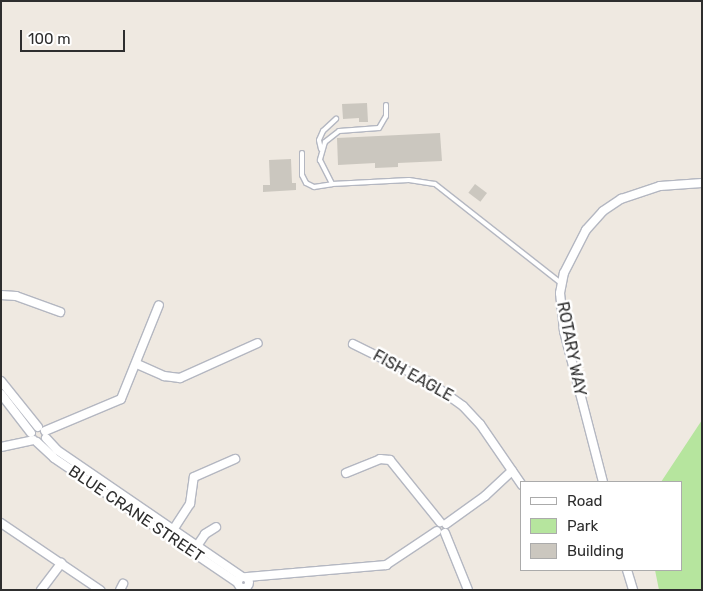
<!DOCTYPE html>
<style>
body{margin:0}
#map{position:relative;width:703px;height:591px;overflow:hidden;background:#efe9e1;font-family:Rubik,sans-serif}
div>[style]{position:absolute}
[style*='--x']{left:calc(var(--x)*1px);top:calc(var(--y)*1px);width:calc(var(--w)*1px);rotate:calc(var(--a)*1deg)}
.green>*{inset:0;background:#b6e59e}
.building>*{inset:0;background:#cbc7bf;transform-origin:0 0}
.roads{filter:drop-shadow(1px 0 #b4b7c1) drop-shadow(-1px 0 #b4b7c1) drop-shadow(0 1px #b4b7c1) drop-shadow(0 -1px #b4b7c1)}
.service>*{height:4px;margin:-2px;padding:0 2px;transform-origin:2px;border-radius:2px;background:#fff}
.minor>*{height:8px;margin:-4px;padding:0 4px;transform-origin:4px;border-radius:4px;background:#fff}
.minor>.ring{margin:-4px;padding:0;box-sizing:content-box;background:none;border:8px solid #fff;border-radius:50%}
span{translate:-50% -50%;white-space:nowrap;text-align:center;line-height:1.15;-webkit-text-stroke:5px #fff;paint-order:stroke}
.street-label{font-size:16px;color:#2e2e2e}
.frame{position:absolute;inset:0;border:2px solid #2e2e2e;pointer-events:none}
.legend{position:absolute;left:520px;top:481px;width:162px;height:90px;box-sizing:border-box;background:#fff;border:1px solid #ababab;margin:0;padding:6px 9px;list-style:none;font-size:15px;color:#2e2e2e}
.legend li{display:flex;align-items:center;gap:10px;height:25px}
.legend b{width:25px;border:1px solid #ababab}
.scale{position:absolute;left:20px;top:30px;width:105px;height:22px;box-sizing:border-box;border:2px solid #2e2e2e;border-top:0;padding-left:6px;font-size:15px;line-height:18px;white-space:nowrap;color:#2e2e2e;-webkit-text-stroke:4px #fff;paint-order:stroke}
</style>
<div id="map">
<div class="green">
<i style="clip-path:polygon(702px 420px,702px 590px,659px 590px,655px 570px,682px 570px,682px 482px,661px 482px)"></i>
</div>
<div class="building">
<i style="clip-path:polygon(367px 103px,368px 122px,359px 122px,359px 118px,343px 119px,342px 104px)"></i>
<i style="clip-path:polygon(440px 133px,442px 161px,398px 163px,398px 167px,375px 168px,375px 163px,338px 165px,337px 138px)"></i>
<i style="clip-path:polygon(291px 159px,292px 183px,296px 183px,296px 190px,263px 192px,263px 185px,270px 185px,269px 160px)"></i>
<i style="left:475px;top:184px;width:15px;height:11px;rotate:37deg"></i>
</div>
<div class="roads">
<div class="service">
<i style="--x:386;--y:105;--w:11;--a:90"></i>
<i style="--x:386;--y:116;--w:14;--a:120"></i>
<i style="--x:379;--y:128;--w:40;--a:175.7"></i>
<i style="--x:339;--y:131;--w:18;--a:142"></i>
<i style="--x:325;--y:142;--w:19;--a:106"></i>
<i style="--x:320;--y:160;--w:27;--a:63"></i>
<i style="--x:332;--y:184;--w:77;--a:-3"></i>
<i style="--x:409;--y:180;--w:26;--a:9"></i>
<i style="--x:435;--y:184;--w:160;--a:38.2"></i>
<i style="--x:321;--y:149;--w:9;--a:-103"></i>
<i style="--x:319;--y:140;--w:10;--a:-66"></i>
<i style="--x:323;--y:131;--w:18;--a:-43"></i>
<i style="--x:302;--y:153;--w:22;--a:90"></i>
<i style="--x:302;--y:175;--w:9;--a:63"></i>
<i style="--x:306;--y:183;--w:9;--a:27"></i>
<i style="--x:314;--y:187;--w:18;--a:-9"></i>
</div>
<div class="minor">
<i style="--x:1;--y:295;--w:15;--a:4"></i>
<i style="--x:16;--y:296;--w:47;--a:20"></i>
<i style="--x:353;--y:344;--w:84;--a:26.3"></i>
<i style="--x:428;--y:381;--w:43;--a:35.5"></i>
<i style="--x:463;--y:406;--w:25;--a:47"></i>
<i style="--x:480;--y:424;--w:74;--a:55.5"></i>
<i style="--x:137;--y:364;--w:30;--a:24"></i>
<i style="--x:164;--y:376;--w:16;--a:7"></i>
<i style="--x:180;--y:378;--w:85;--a:-24.2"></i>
<i style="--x:1;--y:381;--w:59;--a:51.2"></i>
<i style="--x:1;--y:394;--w:49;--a:52.4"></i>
<i style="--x:45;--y:431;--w:82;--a:-22.8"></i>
<i style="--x:121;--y:399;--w:101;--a:-68"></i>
<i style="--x:46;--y:438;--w:16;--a:47"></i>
<i style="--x:57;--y:450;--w:223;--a:34.4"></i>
<i style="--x:37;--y:442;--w:23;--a:43"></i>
<i style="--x:54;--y:458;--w:222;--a:34.2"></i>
<i style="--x:1;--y:447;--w:33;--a:-12"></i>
<i style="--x:346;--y:473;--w:37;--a:-22"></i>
<i style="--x:380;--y:459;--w:10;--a:6"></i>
<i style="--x:390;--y:460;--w:80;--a:51.1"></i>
<i style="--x:603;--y:482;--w:156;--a:-104.5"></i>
<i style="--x:564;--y:331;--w:38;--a:-96"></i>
<i style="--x:560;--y:293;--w:20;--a:-79"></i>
<i style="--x:564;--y:273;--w:48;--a:-62.9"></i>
<i style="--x:586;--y:230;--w:25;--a:-48"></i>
<i style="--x:603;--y:211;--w:22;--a:-34"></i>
<i style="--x:621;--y:199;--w:41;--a:-18.4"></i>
<i style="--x:660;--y:186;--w:42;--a:-4.1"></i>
<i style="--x:1;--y:523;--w:120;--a:34.1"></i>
<i style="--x:446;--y:524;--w:48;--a:-35.7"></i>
<i style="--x:485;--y:496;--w:37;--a:-43"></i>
<i style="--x:171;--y:533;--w:35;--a:-57"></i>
<i style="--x:190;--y:504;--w:27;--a:-82"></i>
<i style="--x:194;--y:477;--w:45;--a:-23.7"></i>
<i style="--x:445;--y:533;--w:61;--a:68"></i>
<i style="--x:197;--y:546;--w:14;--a:-56"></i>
<i style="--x:205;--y:534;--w:13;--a:-32"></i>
<i style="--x:627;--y:570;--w:21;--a:73"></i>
<i class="ring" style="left:237.5px;top:576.5px;width:3px;height:3px"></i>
<i style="--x:247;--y:577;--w:140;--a:-4.9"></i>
<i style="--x:386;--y:565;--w:61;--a:-33.7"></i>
<i style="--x:41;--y:590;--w:34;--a:-53"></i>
<i style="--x:120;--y:590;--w:7;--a:-63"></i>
</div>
</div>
<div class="street-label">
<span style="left:571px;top:349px;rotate:79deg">ROTARY WAY</span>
<span style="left:413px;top:376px;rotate:29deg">FISH EAGLE</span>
<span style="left:136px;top:514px;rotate:34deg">BLUE CRANE STREET</span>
</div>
<div class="frame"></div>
<ul class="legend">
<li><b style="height:6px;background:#fff"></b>Road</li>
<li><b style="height:14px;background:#b6e59e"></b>Park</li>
<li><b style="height:14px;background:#cbc7bf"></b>Building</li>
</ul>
<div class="scale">100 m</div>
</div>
